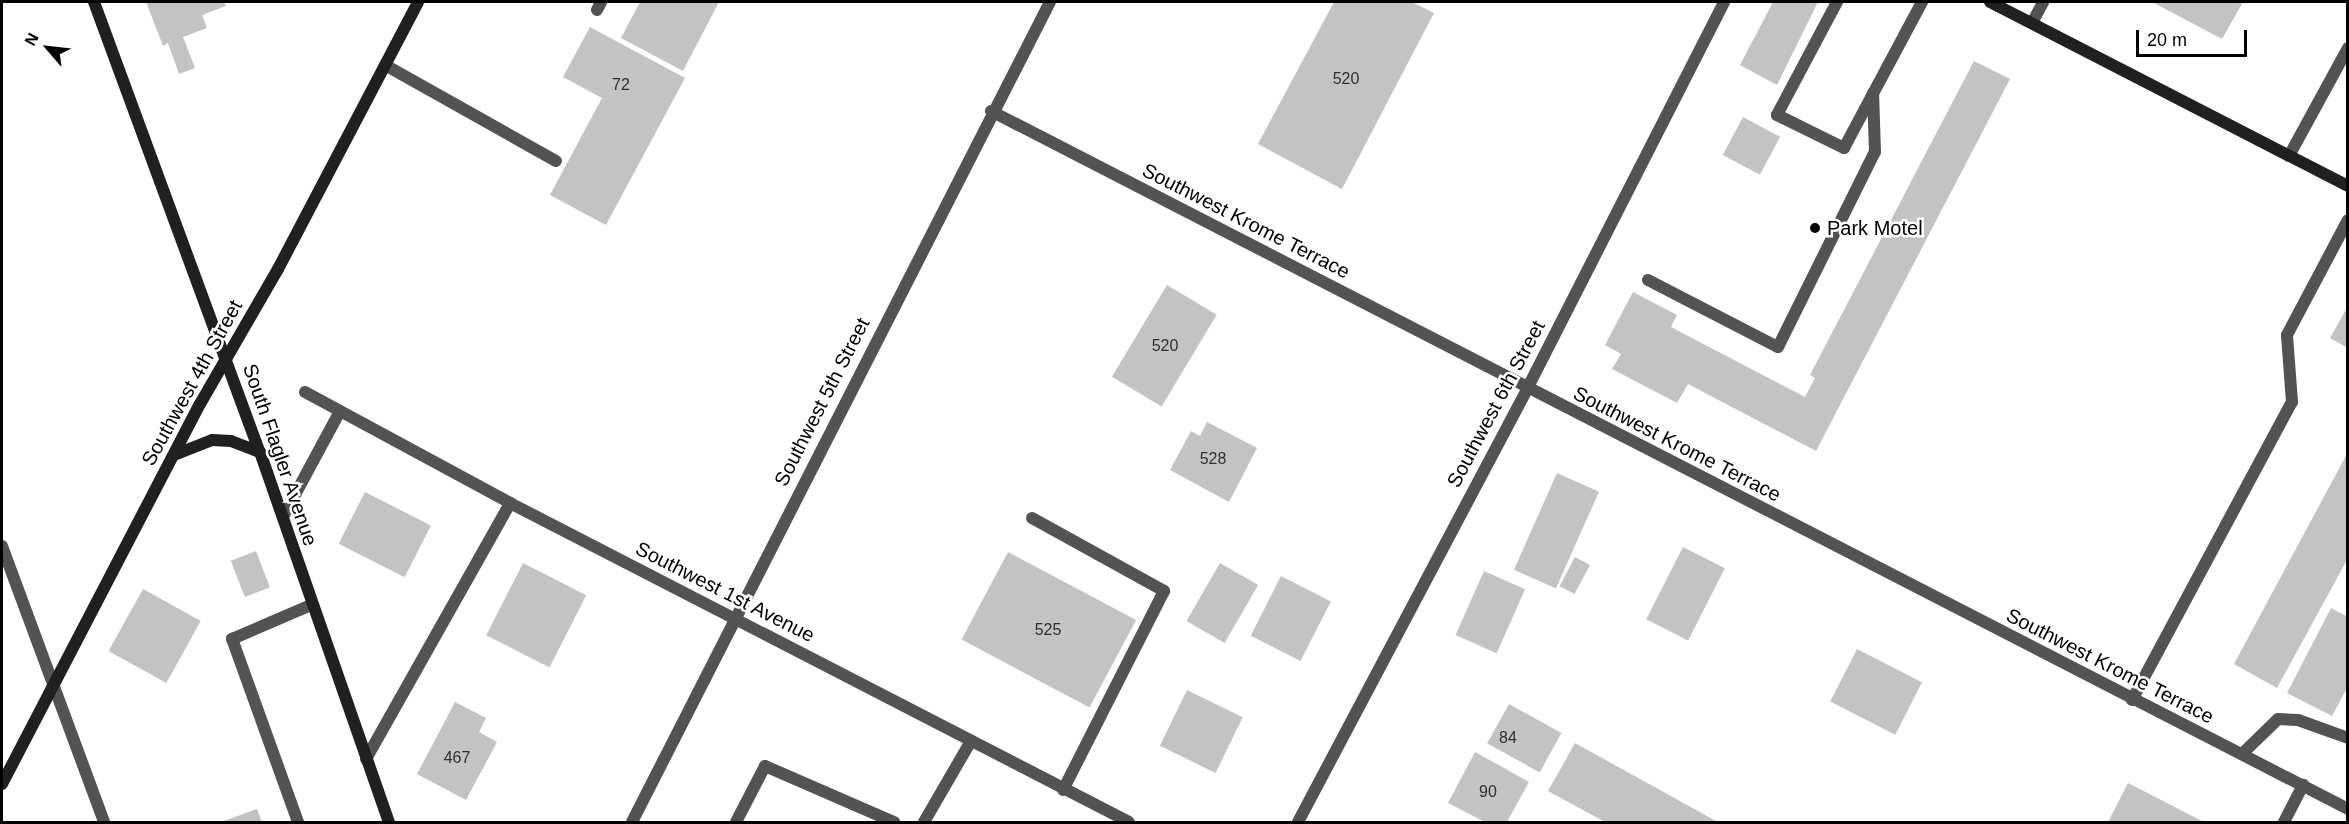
<!DOCTYPE html>
<style>
body{margin:0}
#map{position:relative;width:2349px;height:824px;overflow:hidden;background:#fff;font-family:Helvetica,sans-serif}
div>[style]{position:absolute}
[style*='--x']{left:calc(var(--x)*1px);top:calc(var(--y)*1px);width:calc(var(--w)*1px);rotate:calc(var(--a)*1deg)}
.building>*{inset:0;background:#c3c3c3;transform-origin:0 0}
.lane>*{height:12px;margin:-6px;padding:0 6px;transform-origin:6px;border-radius:6px;background:#535353}
.street>*{height:12px;margin:-6px;padding:0 6px;transform-origin:6px;border-radius:6px;background:#535353}
.secondary>*{height:12px;margin:-6px;padding:0 6px;transform-origin:6px;border-radius:6px;background:#202020}
.dots>*{width:16px;height:16px;translate:-50% -50%;box-sizing:border-box;border:3px solid #fff;border-radius:50%}
span{translate:-50% -50%;white-space:nowrap;text-align:center;line-height:1.15;-webkit-text-stroke:5px #fff;paint-order:stroke}
.number-label{font-size:16px;color:#313131}
.number-label span{-webkit-text-stroke-width:0}
.street-label{font-size:20px;color:#000}
.poi-label{font-size:20px;color:#000}
.left{translate:0 -50%;text-align:left}
.frame{position:absolute;inset:0;border:3px solid #000;pointer-events:none}
.north{position:absolute;left:18px;top:18px;width:60px;height:60px;-webkit-text-stroke:4px #fff;paint-order:stroke;rotate:298deg;font-size:16px;font-weight:700;line-height:24px;text-align:center;color:#000}
.north::after{content:'';display:block;margin:auto;width:21px;height:27px;background:#000;clip-path:polygon(50% 0,100% 100%,50% 72%,0 100%)}
.scale{position:absolute;left:2136px;top:30px;width:111px;height:27px;box-sizing:border-box;border:3px solid #000;border-top:0;padding-left:8px;font-size:18px;line-height:21px;white-space:nowrap;color:#000;-webkit-text-stroke:4px #fff;paint-order:stroke}
</style>
<div id="map">
<div class="building">
<i style="clip-path:polygon(146px 2px,224px 2px,226px 6px,202px 15px,207px 28px,183px 37px,195px 68px,179px 74px,168px 43px,163px 46px)"></i>
<i style="clip-path:polygon(640px 2px,719px 2px,683px 71px,621px 38px)"></i>
<i style="clip-path:polygon(1334px 2px,1412px 2px,1434px 13px,1342px 189px,1258px 144px)"></i>
<i style="clip-path:polygon(1773px 2px,1818px 2px,1777px 85px,1740px 65px)"></i>
<i style="clip-path:polygon(2152px 2px,2243px 2px,2222px 39px)"></i>
<i style="clip-path:polygon(590px 27px,685px 78px,606px 225px,550px 195px,602px 98px,563px 77px)"></i>
<i style="clip-path:polygon(1974px 61px,2010px 79px,1816px 451px,1688px 384px,1677px 403px,1612px 369px,1621px 354px,1605px 345px,1633px 292px,1677px 315px,1671px 327px,1805px 397px,1815px 378px,1810px 375px)"></i>
<i style="left:1743px;top:117px;width:42px;height:43px;rotate:28deg"></i>
<i style="left:1167px;top:285px;width:58px;height:107px;rotate:31deg"></i>
<i style="clip-path:polygon(2348px 306px,2348px 348px,2330px 338px)"></i>
<i style="clip-path:polygon(1207px 422px,1257px 448px,1229px 502px,1170px 470px,1191px 431px,1200px 436px)"></i>
<i style="clip-path:polygon(2348px 452px,2348px 558px,2277px 688px,2234px 664px)"></i>
<i style="left:1557px;top:473px;width:46px;height:106px;rotate:24deg"></i>
<i style="left:365px;top:492px;width:74px;height:58px;rotate:27deg"></i>
<i style="left:1683px;top:547px;width:47px;height:81px;rotate:27deg"></i>
<i style="left:256px;top:551px;width:39px;height:27px;rotate:69deg"></i>
<i style="left:1008px;top:552px;width:145px;height:99px;rotate:28deg"></i>
<i style="left:1575px;top:557px;width:17px;height:33px;rotate:28deg"></i>
<i style="left:523px;top:563px;width:71px;height:81px;rotate:27deg"></i>
<i style="left:1220px;top:563px;width:44px;height:67px;rotate:30deg"></i>
<i style="left:1484px;top:571px;width:45px;height:70px;rotate:24deg"></i>
<i style="left:1281px;top:576px;width:56px;height:67px;rotate:27deg"></i>
<i style="left:143px;top:589px;width:66px;height:71px;rotate:29deg"></i>
<i style="clip-path:polygon(2331px 608px,2348px 617px,2348px 686px,2332px 716px,2287px 693px)"></i>
<i style="left:1857px;top:649px;width:73px;height:59px;rotate:27deg"></i>
<i style="left:1187px;top:690px;width:62px;height:62px;rotate:26deg"></i>
<i style="clip-path:polygon(455px 702px,486px 718px,479px 732px,497px 742px,466px 800px,417px 774px)"></i>
<i style="left:1509px;top:704px;width:60px;height:45px;rotate:29deg"></i>
<i style="clip-path:polygon(1575px 743px,1716px 821px,1715px 822px,1605px 822px,1548px 791px)"></i>
<i style="clip-path:polygon(1475px 752px,1529px 782px,1507px 822px,1485px 822px,1448px 803px)"></i>
<i style="clip-path:polygon(2128px 783px,2202px 821px,2201px 822px,2108px 822px)"></i>
<i style="clip-path:polygon(257px 809px,262px 822px,221px 822px)"></i>
</div>
<div class="lane">
<i style="--x:1837;--y:2;--w:128;--a:118"></i>
<i style="--x:1777;--y:115;--w:75;--a:26.2"></i>
<i style="--x:1844;--y:148;--w:166;--a:-61.9"></i>
<i style="--x:597;--y:10;--w:9;--a:-63"></i>
<i style="--x:2032;--y:23;--w:24;--a:-62"></i>
<i style="--x:385;--y:65;--w:196;--a:29.3"></i>
<i style="--x:2289;--y:156;--w:123;--a:-61.4"></i>
<i style="--x:1648;--y:280;--w:146;--a:27.3"></i>
<i style="--x:1778;--y:347;--w:218;--a:-63.6"></i>
<i style="--x:1875;--y:152;--w:59;--a:-91.9"></i>
<i style="--x:1032;--y:518;--w:151;--a:28.9"></i>
<i style="--x:1164;--y:591;--w:223;--a:116.9"></i>
<i style="--x:2;--y:546;--w:294;--a:69.7"></i>
<i style="--x:2132;--y:700;--w:338;--a:-61.8"></i>
<i style="--x:2292;--y:402;--w:67;--a:-94.3"></i>
<i style="--x:2287;--y:335;--w:130;--a:-62.1"></i>
<i style="--x:2242;--y:754;--w:50;--a:-44.2"></i>
<i style="--x:2278;--y:719;--w:20;--a:3"></i>
<i style="--x:2298;--y:720;--w:53;--a:19.8"></i>
<i style="--x:366;--y:759;--w:294;--a:-60.6"></i>
<i style="--x:298;--y:822;--w:195;--a:-109.8"></i>
<i style="--x:232;--y:639;--w:86;--a:-23.3"></i>
<i style="--x:736;--y:822;--w:63;--a:-62.6"></i>
<i style="--x:765;--y:766;--w:141;--a:23.5"></i>
<i style="--x:924;--y:822;--w:94;--a:-59.9"></i>
<i style="--x:2284;--y:822;--w:42;--a:-62.8"></i>
</div>
<div class="street">
<i style="--x:991;--y:111;--w:1526;--a:27.22"></i>
<i style="--x:305;--y:392;--w:233;--a:28.4"></i>
<i style="--x:510;--y:503;--w:696;--a:27.26"></i>
<i style="--x:283;--y:517;--w:120;--a:-61.7"></i>
<i style="--x:632;--y:822;--w:920;--a:-62.99"></i>
<i style="--x:1298;--y:822;--w:490;--a:-62.1"></i>
<i style="--x:1527;--y:389;--w:434;--a:-63"></i>
</div>
<div class="secondary">
<i style="--x:94;--y:2;--w:480;--a:69.8"></i>
<i style="--x:260;--y:452;--w:392;--a:70.8"></i>
<i style="--x:1990;--y:2;--w:403;--a:27.2"></i>
<i style="--x:174;--y:455;--w:41;--a:-21.5"></i>
<i style="--x:212;--y:440;--w:19;--a:3"></i>
<i style="--x:231;--y:441;--w:31;--a:21"></i>
<i style="--x:2;--y:784;--w:428;--a:-62.5"></i>
<i style="--x:200;--y:404;--w:156;--a:-60"></i>
<i style="--x:278;--y:269;--w:301;--a:-62.3"></i>
</div>
<div class="dots">
<i style="left:1815px;top:228px;background:#000"></i>
</div>
<div class="number-label">
<span style="left:1346px;top:79px">520</span>
<span style="left:621px;top:85px">72</span>
<span style="left:1165px;top:346px">520</span>
<span style="left:1213px;top:459px">528</span>
<span style="left:1048px;top:630px">525</span>
<span style="left:1508px;top:738px">84</span>
<span style="left:457px;top:758px">467</span>
<span style="left:1488px;top:792px">90</span>
</div>
<div class="street-label">
<span style="left:1246px;top:221px;rotate:27deg">Southwest Krome Terrace</span>
<span style="left:192px;top:383px;rotate:-61deg">Southwest 4th Street</span>
<span style="left:822px;top:402px;rotate:-63deg">Southwest 5th Street</span>
<span style="left:1496px;top:404px;rotate:-62deg">Southwest 6th Street</span>
<span style="left:1677px;top:444px;rotate:27deg">Southwest Krome Terrace</span>
<span style="left:280px;top:455px;rotate:71deg">South Flagler Avenue</span>
<span style="left:725px;top:592px;rotate:27deg">Southwest 1st Avenue</span>
<span style="left:2110px;top:666px;rotate:27deg">Southwest Krome Terrace</span>
</div>
<div class="poi-label">
<span class="left" style="left:1827px;top:228px">Park Motel</span>
</div>
<div class="frame"></div>
<div class="north">N</div>
<div class="scale">20 m</div>
</div>
